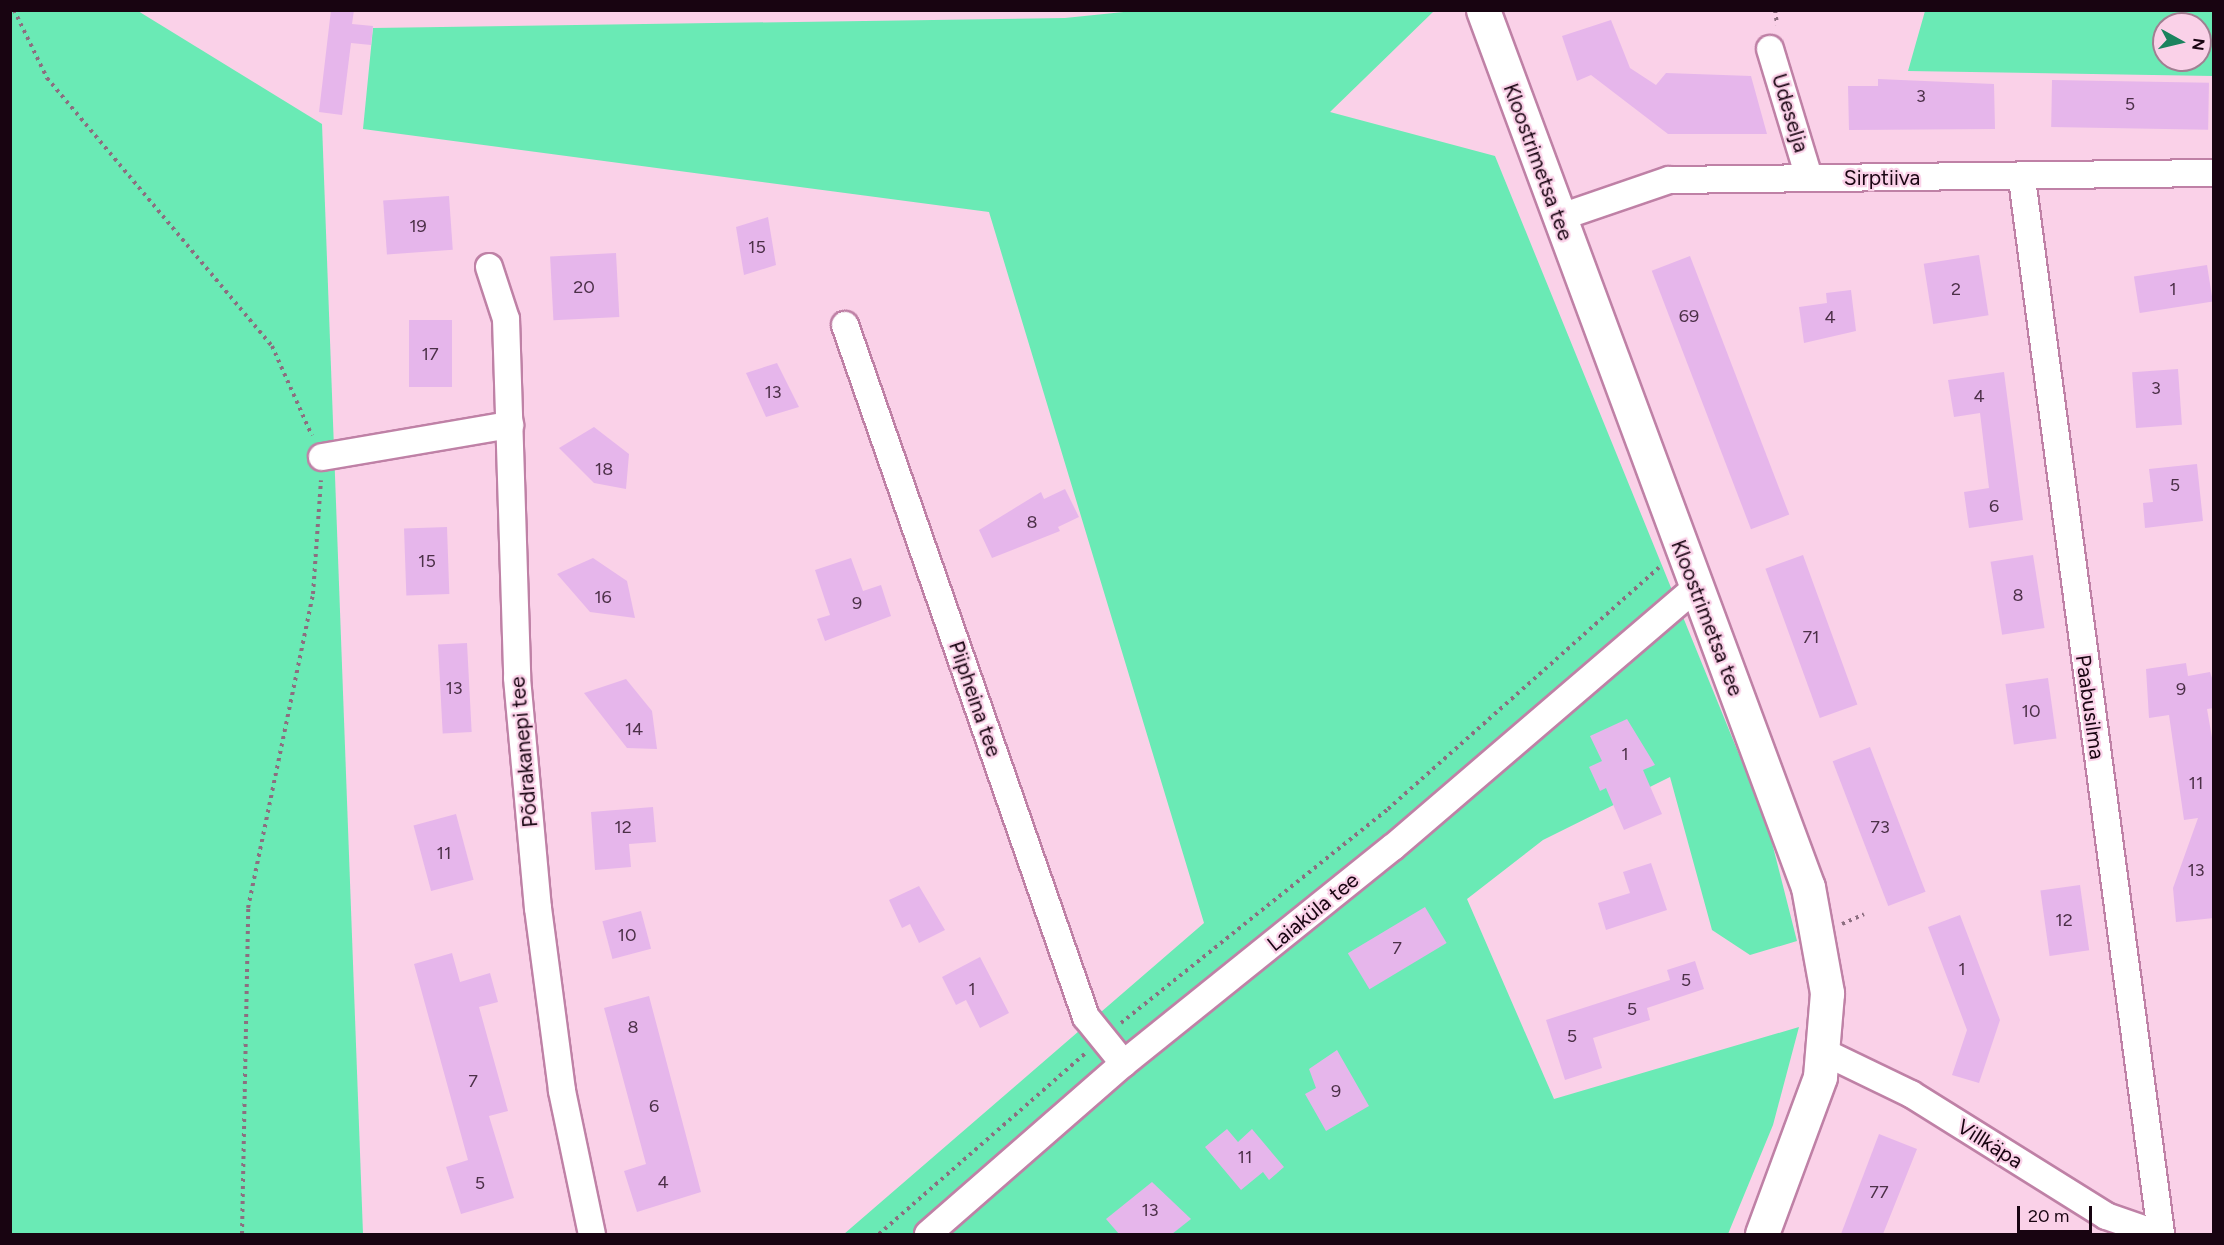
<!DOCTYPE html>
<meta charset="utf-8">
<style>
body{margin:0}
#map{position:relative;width:2224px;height:1245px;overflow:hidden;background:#fad1e8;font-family:Figtree,sans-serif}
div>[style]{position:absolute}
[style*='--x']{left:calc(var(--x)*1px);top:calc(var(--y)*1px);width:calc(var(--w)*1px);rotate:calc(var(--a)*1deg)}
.green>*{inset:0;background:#6aeab5}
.building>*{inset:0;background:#e6b6eb;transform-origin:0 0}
.path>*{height:4px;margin-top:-2px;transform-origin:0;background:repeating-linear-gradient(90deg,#8c6e80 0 3px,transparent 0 7.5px)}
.roads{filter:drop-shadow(2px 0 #bf81a6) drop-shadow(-2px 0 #bf81a6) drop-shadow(0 2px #bf81a6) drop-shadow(0 -2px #bf81a6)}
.street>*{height:26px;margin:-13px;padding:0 13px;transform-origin:13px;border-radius:13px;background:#fff}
.secondary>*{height:33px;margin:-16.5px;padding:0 16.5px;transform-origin:16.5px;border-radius:16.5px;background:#fff}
span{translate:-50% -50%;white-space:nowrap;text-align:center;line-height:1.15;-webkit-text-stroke:4.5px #fad1e8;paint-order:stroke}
.number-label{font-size:18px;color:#4c3048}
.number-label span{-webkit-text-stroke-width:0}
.street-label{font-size:21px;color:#180411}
.frame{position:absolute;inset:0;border:12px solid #180411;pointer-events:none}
.north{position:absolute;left:2152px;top:12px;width:60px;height:60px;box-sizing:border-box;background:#fad1e8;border:2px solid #a07f92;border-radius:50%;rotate:98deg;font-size:16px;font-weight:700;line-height:24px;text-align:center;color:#180411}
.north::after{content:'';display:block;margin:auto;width:21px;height:27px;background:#1b835e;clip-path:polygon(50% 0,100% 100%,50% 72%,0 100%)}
.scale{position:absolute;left:2017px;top:1206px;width:75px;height:27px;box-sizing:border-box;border:3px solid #180411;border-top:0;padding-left:8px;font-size:18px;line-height:21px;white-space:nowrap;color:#180411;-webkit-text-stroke:4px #fad1e8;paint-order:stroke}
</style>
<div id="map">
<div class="green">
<i style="clip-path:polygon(1143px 10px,1434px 11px,1330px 112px,1495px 156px,1767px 823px,1797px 941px,1750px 955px,1712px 930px,1670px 777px,1543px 840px,1467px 899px,1554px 1099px,1799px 1027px,1773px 1125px,1728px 1234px,844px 1234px,1204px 923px,989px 212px,363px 129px,373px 28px,1065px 18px)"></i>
<i style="clip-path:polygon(10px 11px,138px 11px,322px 124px,363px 1234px,11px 1234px)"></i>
<i style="clip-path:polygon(evenodd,1925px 11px,2213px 11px,2213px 76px,1908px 71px,1925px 11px,2164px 24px,2200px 24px,2200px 60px,2164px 60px,2164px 24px)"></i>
</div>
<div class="building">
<i style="clip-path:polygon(331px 10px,354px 10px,352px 24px,373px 26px,371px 45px,351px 43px,342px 115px,319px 112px)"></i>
<i style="clip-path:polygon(1611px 20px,1630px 68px,1656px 85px,1666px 73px,1751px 76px,1767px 134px,1668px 134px,1591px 75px,1577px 81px,1562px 36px)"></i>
<i style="clip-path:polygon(1878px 79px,1994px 84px,1995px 129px,1849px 130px,1848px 86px,1878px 86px)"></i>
<i style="left:2052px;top:80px;width:157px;height:47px;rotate:1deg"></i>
<i style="left:449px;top:196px;width:54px;height:66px;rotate:86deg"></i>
<i style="clip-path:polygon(768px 217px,776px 265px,744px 275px,736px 227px)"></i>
<i style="left:616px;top:253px;width:64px;height:66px;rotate:87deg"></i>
<i style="left:1979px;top:255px;width:61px;height:56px;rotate:81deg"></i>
<i style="left:1690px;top:256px;width:277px;height:41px;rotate:69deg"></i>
<i style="left:2207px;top:265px;width:37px;height:74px;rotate:81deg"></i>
<i style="clip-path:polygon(1851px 290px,1856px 331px,1804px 343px,1799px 307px,1827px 303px,1826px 293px)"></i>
<i style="left:409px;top:320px;width:43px;height:67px"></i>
<i style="clip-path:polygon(777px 363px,799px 407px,766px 417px,746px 373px)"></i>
<i style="left:2178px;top:369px;width:56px;height:46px;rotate:86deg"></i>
<i style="clip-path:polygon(2004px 372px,2023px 520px,1969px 528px,1964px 492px,1989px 488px,1980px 413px,1954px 417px,1948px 380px)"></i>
<i style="clip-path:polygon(594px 427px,629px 454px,626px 489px,594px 483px,559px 448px)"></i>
<i style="clip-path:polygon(2197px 464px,2203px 521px,2145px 528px,2143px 503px,2153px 502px,2149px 469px)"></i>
<i style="clip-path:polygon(1065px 489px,1079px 517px,1058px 527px,1060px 531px,992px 558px,979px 530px,1041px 492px,1044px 499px)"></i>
<i style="left:447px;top:527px;width:67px;height:43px;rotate:88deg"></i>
<i style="left:1803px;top:555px;width:159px;height:40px;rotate:70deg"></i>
<i style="left:2033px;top:555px;width:74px;height:43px;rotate:81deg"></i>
<i style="clip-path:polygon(593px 558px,627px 581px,635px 618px,590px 612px,557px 574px)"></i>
<i style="clip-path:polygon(851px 558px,863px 591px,881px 585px,891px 616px,825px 641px,817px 619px,830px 615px,815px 570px)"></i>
<i style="left:467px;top:643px;width:89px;height:29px;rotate:87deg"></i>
<i style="clip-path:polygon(2186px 663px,2188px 676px,2210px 672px,2214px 684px,2214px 708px,2207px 709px,2214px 749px,2214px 918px,2176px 922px,2173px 888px,2198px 818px,2184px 820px,2169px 715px,2149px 718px,2146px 669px)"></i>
<i style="left:2048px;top:678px;width:61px;height:43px;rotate:82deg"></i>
<i style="clip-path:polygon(626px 679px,652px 711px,657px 749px,627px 748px,584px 693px)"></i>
<i style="clip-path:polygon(1627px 719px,1655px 765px,1643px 770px,1662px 814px,1624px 830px,1606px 788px,1600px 791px,1589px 767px,1602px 761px,1590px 736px)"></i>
<i style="left:1870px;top:747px;width:155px;height:40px;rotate:69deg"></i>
<i style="clip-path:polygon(653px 807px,656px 842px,629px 844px,631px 867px,595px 870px,591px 812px)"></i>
<i style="left:456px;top:814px;width:68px;height:44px;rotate:75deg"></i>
<i style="clip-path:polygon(1651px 863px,1667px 910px,1606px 930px,1598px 903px,1630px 893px,1623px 872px)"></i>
<i style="left:2080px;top:885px;width:66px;height:40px;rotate:82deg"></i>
<i style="clip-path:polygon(919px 886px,945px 930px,919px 943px,910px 924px,902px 928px,889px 900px)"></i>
<i style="left:1425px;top:907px;width:42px;height:90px;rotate:59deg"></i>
<i style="left:641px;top:911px;width:39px;height:40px;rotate:75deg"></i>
<i style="clip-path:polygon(1960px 915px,2000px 1020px,1979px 1083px,1952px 1075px,1967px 1030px,1928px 927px)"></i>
<i style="clip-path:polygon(452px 953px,460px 982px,490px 973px,498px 1002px,479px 1007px,508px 1111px,489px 1116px,514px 1198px,461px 1214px,446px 1167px,468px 1160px,414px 964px)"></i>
<i style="clip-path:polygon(980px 957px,1009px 1013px,980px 1028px,966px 1000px,956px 1005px,942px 977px)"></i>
<i style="clip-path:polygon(1695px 961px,1704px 989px,1647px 1008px,1650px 1020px,1593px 1038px,1602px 1068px,1565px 1080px,1546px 1020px,1670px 980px,1667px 970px)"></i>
<i style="clip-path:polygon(649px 996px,701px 1192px,637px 1212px,624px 1171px,646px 1164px,604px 1008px)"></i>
<i style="clip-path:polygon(1337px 1050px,1369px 1106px,1326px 1131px,1305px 1094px,1316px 1088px,1309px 1069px)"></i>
<i style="clip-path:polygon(1227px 1129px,1238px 1142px,1252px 1129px,1284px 1167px,1269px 1180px,1263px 1172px,1241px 1190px,1205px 1147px)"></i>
<i style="clip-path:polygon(1879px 1134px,1917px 1149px,1883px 1234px,1841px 1234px)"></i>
<i style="clip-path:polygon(1152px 1182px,1191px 1219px,1172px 1234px,1119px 1234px,1106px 1219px)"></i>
</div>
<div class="path">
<i style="--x:14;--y:10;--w:76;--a:64.1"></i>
<i style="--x:47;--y:78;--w:350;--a:50"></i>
<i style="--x:272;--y:346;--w:98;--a:66"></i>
<i style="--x:1775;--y:10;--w:15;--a:82"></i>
<i style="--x:1842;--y:924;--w:24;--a:-24"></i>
<i style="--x:1121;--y:1023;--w:342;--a:-38.7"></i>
<i style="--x:1388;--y:809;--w:364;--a:-41.7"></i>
<i style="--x:242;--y:1234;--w:326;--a:-88.9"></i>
<i style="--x:248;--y:908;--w:321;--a:-78.3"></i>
<i style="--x:313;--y:594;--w:114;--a:-86"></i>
<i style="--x:879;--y:1234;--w:275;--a:-41.2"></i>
</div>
<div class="roads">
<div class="street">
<i style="--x:1770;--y:49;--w:134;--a:73.1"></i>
<i style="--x:2022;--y:179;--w:1064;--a:82.49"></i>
<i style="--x:1558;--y:218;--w:117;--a:-18.9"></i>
<i style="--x:1669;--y:180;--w:545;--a:-0.74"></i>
<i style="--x:489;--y:267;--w:55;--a:71.9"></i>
<i style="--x:506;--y:319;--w:359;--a:88.2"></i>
<i style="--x:517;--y:678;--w:231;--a:84.8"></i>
<i style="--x:538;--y:908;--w:185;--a:82.5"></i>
<i style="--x:562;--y:1091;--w:146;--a:78.2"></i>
<i style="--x:845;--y:325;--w:733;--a:70.8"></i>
<i style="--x:1086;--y:1017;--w:60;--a:51"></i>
<i style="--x:322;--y:457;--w:191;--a:-9.7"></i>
<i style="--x:1822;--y:1051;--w:99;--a:25.8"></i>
<i style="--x:1911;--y:1094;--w:230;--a:32"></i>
<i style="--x:2106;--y:1216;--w:55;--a:19.1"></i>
<i style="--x:928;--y:1234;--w:259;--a:-41.1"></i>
<i style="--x:1123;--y:1064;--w:345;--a:-38.8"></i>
<i style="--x:1392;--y:848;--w:401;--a:-40.6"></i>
</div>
<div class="secondary">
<i style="--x:1483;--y:10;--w:935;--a:69.67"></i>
<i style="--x:1808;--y:887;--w:108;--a:79.8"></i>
<i style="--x:1827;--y:993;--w:84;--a:94.8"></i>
<i style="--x:1820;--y:1077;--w:167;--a:110.3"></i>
</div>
</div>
<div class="number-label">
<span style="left:1921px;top:96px">3</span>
<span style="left:2130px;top:104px">5</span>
<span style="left:418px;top:226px">19</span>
<span style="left:757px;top:247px">15</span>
<span style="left:584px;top:287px">20</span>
<span style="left:1956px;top:289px">2</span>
<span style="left:2173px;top:289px">1</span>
<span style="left:1689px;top:316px">69</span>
<span style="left:1830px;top:317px">4</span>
<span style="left:430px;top:354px">17</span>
<span style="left:2156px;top:388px">3</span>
<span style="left:773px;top:392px">13</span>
<span style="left:1979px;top:396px">4</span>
<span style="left:604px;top:469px">18</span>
<span style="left:2175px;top:485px">5</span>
<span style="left:1994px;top:506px">6</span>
<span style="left:1032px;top:522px">8</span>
<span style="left:427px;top:561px">15</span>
<span style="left:2018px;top:595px">8</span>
<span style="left:603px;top:597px">16</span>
<span style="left:857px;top:603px">9</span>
<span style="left:1811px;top:637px">71</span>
<span style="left:454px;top:688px">13</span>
<span style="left:2181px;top:689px">9</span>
<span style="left:2031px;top:711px">10</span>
<span style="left:634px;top:729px">14</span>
<span style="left:1625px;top:754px">1</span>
<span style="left:2196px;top:783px">11</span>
<span style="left:623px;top:827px">12</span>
<span style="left:1880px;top:827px">73</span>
<span style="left:444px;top:853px">11</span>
<span style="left:2196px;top:870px">13</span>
<span style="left:2064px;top:920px">12</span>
<span style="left:627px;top:935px">10</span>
<span style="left:1397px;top:948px">7</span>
<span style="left:1962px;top:969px">1</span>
<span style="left:1686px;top:980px">5</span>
<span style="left:972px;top:989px">1</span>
<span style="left:1632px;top:1009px">5</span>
<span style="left:633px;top:1027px">8</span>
<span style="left:1572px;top:1036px">5</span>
<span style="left:473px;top:1081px">7</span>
<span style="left:1336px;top:1091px">9</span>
<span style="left:654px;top:1106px">6</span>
<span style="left:1245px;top:1157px">11</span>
<span style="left:663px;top:1182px">4</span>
<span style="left:480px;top:1183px">5</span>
<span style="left:1879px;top:1192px">77</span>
<span style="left:1150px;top:1210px">13</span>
</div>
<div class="street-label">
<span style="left:1790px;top:113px;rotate:73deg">Udeselja</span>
<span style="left:1538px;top:162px;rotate:70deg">Kloostrimetsa tee</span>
<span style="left:1882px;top:178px">Sirptiiva</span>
<span style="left:1707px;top:618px;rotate:69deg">Kloostrimetsa tee</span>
<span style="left:975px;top:699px;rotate:71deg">Piipheina tee</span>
<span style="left:2090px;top:707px;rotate:82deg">Paabusilma</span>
<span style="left:524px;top:752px;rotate:-95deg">Põdrakanepi tee</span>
<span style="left:1313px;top:912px;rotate:-39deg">Laiaküla tee</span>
<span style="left:1990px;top:1144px;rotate:32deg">Villkäpa</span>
</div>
<div class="frame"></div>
<div class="north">N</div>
<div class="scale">20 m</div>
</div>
